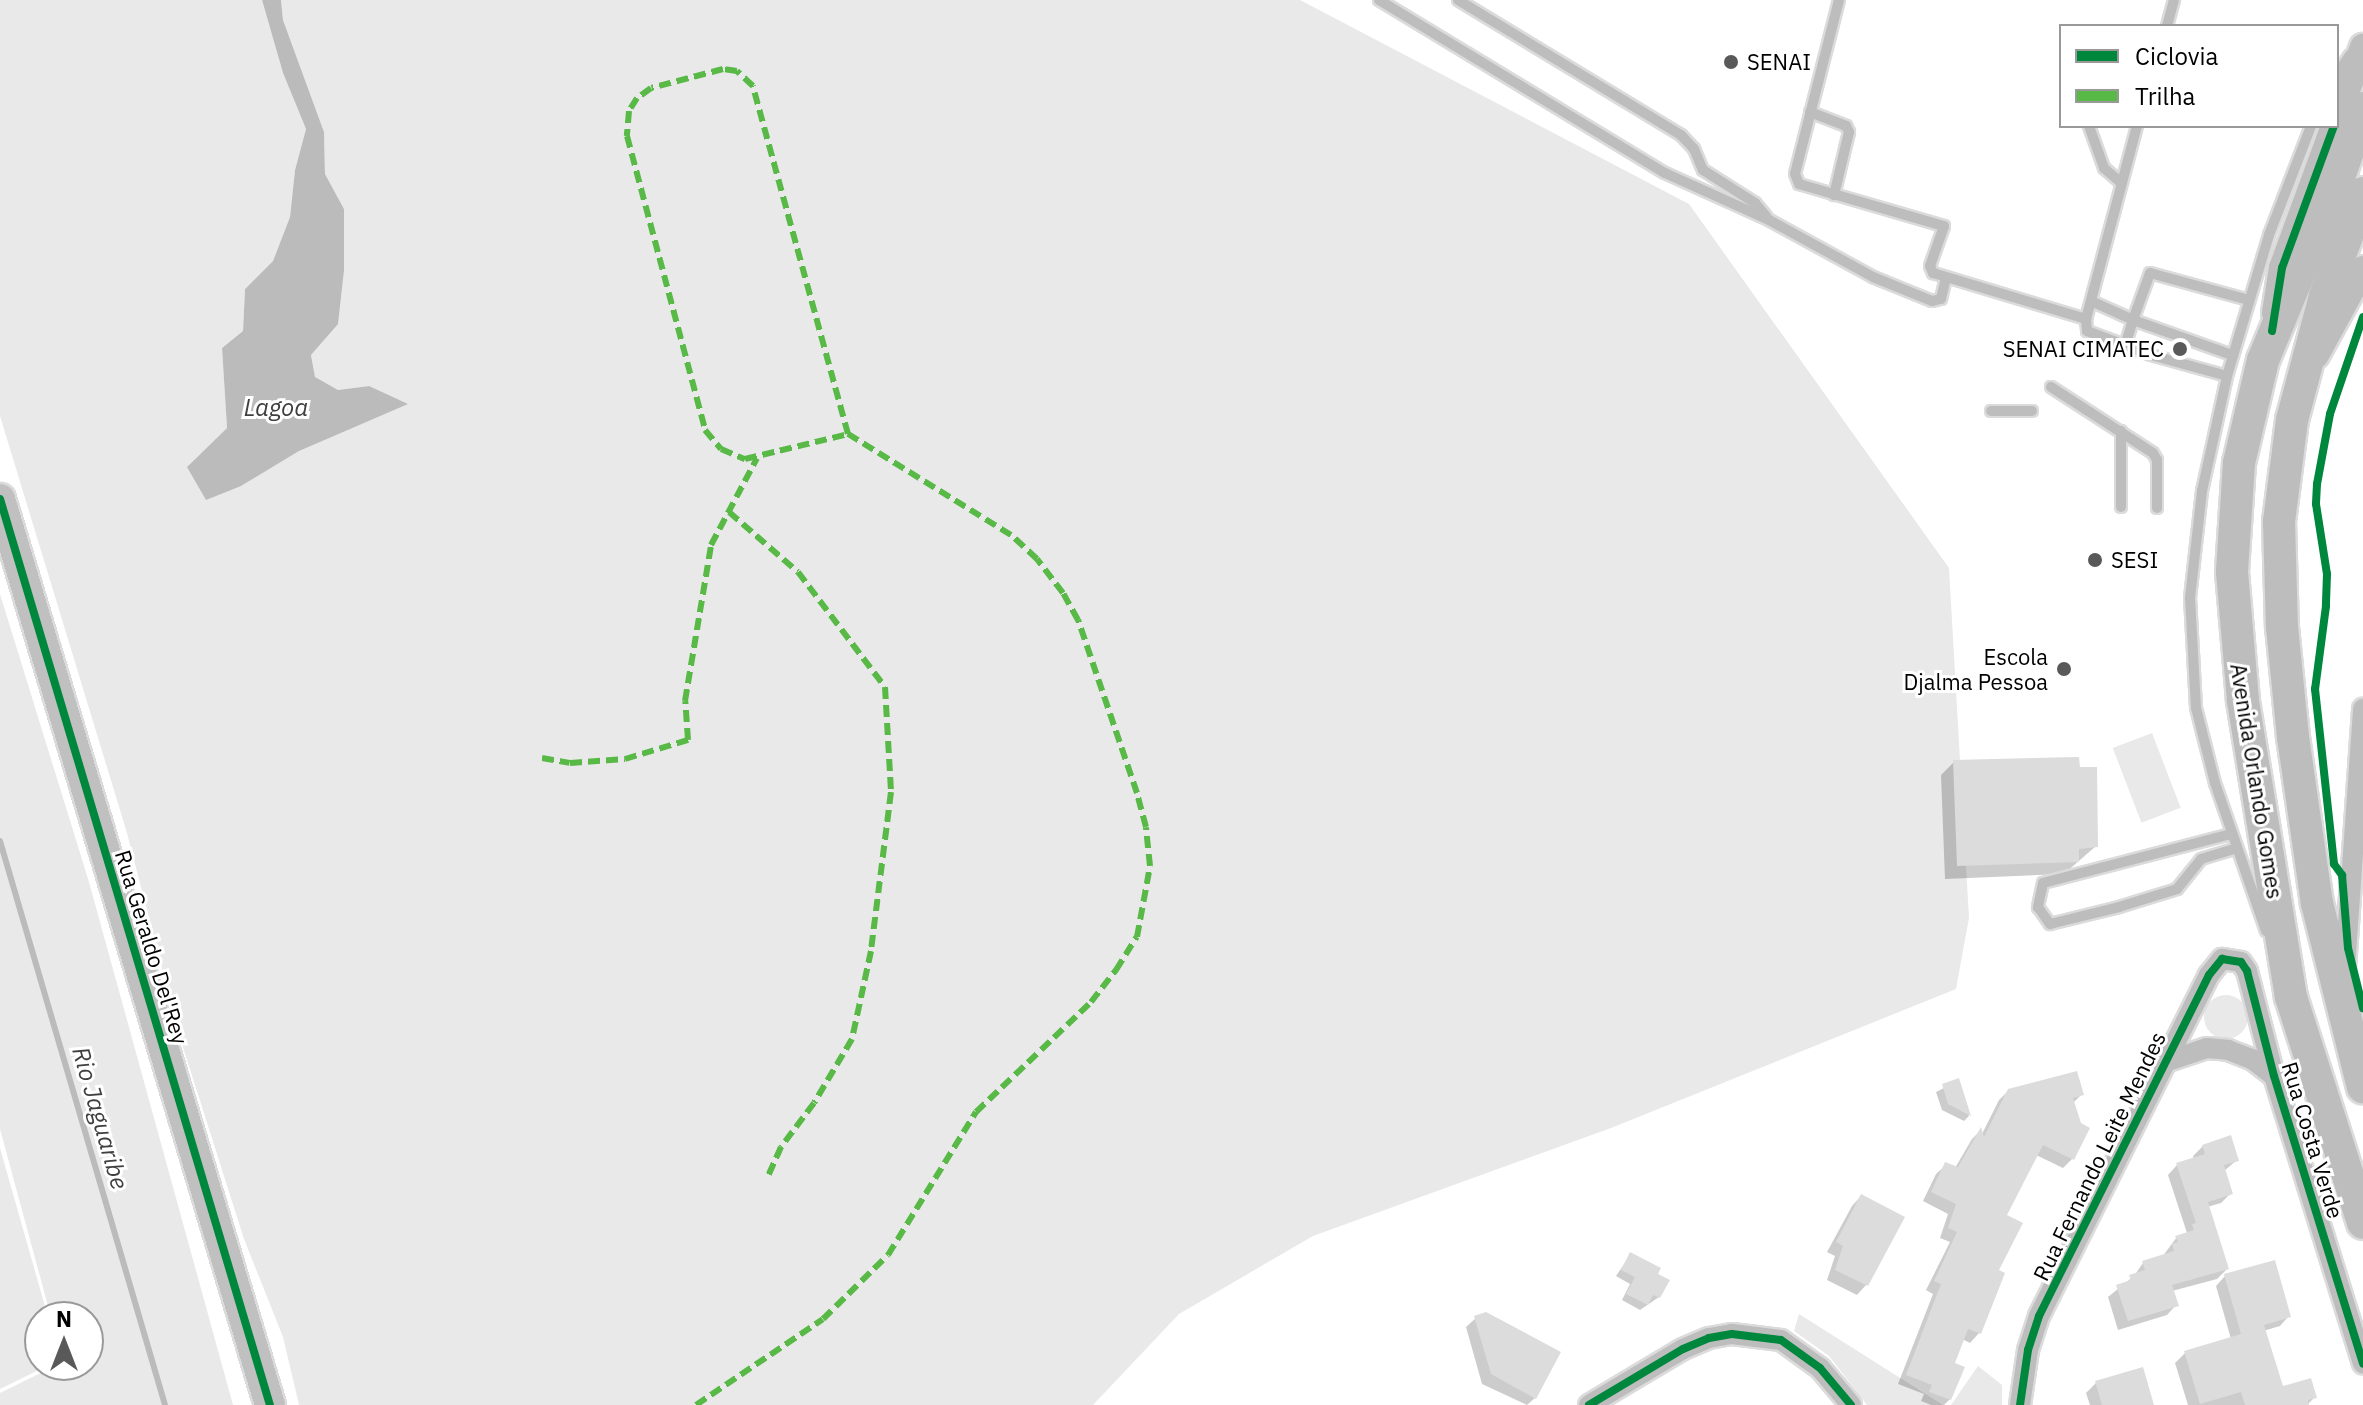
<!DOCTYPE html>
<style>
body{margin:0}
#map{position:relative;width:2363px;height:1405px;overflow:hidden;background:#fff;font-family:"IBM Plex Sans",sans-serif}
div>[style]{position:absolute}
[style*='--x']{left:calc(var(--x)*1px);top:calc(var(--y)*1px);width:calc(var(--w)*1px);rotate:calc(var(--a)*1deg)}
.green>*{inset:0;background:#e9e9e9;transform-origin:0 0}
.round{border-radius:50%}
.water>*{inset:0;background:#bbb}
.shadow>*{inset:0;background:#0003}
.stream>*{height:6px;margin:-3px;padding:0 3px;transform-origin:3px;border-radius:3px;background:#bbb}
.building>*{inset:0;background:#dcdcdc}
.roads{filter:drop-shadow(2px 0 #dbdbdb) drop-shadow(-2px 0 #dbdbdb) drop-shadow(0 2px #dbdbdb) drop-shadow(0 -2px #dbdbdb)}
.service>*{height:10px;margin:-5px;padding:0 5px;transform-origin:5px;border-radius:5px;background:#bdbdbd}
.minor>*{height:20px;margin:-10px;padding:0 10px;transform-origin:10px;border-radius:10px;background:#bdbdbd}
.tertiary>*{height:26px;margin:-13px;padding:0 13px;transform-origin:13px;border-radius:13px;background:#bdbdbd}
.secondary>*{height:30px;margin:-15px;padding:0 15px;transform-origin:15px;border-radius:15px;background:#c0c0c0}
.primary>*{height:32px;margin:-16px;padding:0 16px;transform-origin:16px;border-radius:16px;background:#bdbdbd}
.quiet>*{height:6px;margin-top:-3px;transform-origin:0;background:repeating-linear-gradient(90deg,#58b947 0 12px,transparent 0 18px)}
.cycleway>*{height:8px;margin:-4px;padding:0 4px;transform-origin:4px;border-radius:4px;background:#00873e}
.dots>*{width:22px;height:22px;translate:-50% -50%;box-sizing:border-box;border:4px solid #fff;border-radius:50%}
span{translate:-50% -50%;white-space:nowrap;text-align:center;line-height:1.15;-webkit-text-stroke:6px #fff;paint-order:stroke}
.poi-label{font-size:22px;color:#000}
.left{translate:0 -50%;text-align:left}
.right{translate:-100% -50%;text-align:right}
.street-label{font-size:22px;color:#000}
.water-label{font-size:24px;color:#3f3f3f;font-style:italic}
.legend{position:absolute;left:2059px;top:24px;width:280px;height:104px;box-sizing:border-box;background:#fff;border:2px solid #999;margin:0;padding:10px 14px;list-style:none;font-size:24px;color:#000}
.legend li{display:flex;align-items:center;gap:16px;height:40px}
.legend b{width:40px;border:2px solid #999}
.north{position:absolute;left:24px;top:1301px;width:80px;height:80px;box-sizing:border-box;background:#fff;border:2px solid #999;border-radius:50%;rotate:0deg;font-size:22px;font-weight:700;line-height:32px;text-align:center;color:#000}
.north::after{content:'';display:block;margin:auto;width:28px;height:36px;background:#595959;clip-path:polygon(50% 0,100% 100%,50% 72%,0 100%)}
</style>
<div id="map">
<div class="green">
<i style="clip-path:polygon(0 0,262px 0,283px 73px,306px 129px,295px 170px,290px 217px,273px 261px,245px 289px,243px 331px,222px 348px,227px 428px,187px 467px,241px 486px,299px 451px,369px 386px,338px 390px,315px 378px,311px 355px,338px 323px,344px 271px,344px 209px,325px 174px,324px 132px,283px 20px,281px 0,1300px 0,1689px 204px,1949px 568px,1969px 918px,1956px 989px,1611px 1128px,1313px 1236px,1179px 1314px,1093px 1405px,299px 1405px,283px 1337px,244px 1239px,180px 1038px,127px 833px,0 416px)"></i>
<i style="clip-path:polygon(0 594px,89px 882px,233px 1405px,0 1405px,0 1393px,57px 1365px,88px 1365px,88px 1317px,51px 1317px,0 1129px)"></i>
<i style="left:2152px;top:733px;width:80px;height:42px;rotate:69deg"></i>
<i class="round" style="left:2204px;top:995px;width:44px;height:44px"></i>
<i style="clip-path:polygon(0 1148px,48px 1317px,40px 1317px,40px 1365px,49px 1365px,0 1389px)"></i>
<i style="clip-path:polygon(1799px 1314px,1943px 1405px,1867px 1405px,1829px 1356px,1794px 1331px)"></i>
<i style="clip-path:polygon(1978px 1366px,2002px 1385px,2002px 1405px,1951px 1405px)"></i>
</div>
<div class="water">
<i style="clip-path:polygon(262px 0,281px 0,283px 20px,324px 132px,325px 174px,344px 209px,344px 271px,338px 324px,311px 355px,315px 377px,338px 390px,369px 386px,408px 404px,299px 451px,241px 486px,206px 500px,187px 467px,227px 428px,222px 348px,243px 331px,245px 289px,273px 261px,290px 217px,295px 170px,306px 129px,283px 73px)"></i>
</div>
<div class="shadow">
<i style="clip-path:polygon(1954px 762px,2096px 846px,2064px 874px,1945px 879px,1941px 775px)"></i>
<i style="clip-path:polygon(1958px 1081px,1969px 1116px,1964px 1121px,1942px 1110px,1936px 1092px)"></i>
<i style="clip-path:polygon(2009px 1090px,2082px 1094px,2073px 1103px,2073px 1158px,2063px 1168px,2036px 1155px,2004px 1216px,1996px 1271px,2003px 1274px,1979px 1333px,1970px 1343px,1962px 1339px,1953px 1365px,1950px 1399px,1944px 1405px,1931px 1405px,1921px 1401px,1924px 1394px,1898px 1384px,1933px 1294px,1926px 1290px,1950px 1242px,1940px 1238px,1948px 1214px,1923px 1201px,1936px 1174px,1946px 1165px,1955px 1168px,1972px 1139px,1980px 1131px,1981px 1136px,1999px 1100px)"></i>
<i style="clip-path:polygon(2203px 1146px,2237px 1160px,2224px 1171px,2231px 1193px,2221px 1203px,2207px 1207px,2227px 1269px,2217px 1279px,2172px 1291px,2176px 1305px,2167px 1315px,2118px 1330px,2108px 1297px,2134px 1276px,2143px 1263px,2162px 1257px,2177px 1237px,2187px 1233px,2168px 1175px,2177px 1165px,2194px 1160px,2193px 1156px)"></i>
<i style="clip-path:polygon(1861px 1196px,1902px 1217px,1866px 1285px,1857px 1295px,1827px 1280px,1835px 1256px,1827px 1252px,1852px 1206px)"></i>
<i style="clip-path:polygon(1631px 1254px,1656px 1275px,1659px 1297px,1640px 1310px,1622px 1300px,1630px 1284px,1616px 1276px)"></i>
<i style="clip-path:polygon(2225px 1276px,2289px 1316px,2280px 1326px,2263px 1331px,2281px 1389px,2315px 1397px,2307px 1405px,2188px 1405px,2175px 1363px,2185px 1353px,2231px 1339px,2216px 1286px)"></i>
<i style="clip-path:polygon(1476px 1318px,1535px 1398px,1527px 1405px,1482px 1384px,1466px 1327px)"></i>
<i style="clip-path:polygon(2096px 1383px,2152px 1405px,2090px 1405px,2086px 1393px)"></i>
</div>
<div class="stream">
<i style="--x:0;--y:841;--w:588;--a:73.69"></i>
</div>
<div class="building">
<i style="clip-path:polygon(2079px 757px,2080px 767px,2097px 767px,2098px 847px,2079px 849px,2079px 862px,1957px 866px,1953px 760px)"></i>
<i style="clip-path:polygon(2077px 1071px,2084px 1095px,2073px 1098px,2081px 1123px,2090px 1128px,2074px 1160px,2043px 1145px,2007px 1215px,2023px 1223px,1999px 1270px,2005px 1273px,1981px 1334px,1968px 1329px,1955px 1363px,1965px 1367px,1951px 1400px,1929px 1392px,1932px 1385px,1906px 1375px,1941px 1284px,1934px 1281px,1957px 1232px,1948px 1228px,1956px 1204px,1931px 1192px,1945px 1162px,1958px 1167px,1981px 1127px,1984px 1137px,2008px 1089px)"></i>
<i style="clip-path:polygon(1959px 1078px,1971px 1116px,1948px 1104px,1942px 1084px)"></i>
<i style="clip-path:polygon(2231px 1135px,2239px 1161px,2224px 1165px,2233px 1194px,2208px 1202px,2229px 1269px,2172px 1285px,2179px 1306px,2128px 1321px,2116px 1285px,2131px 1280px,2129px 1275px,2145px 1270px,2142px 1261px,2174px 1251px,2172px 1244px,2178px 1242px,2175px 1236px,2194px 1230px,2192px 1224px,2196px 1223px,2176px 1163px,2205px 1154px,2202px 1145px)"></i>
<i style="clip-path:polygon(1861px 1194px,1905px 1217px,1868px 1286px,1835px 1270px,1843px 1246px,1836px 1242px)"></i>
<i style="clip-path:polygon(1630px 1252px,1661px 1268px,1658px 1274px,1670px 1280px,1660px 1298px,1653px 1295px,1648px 1305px,1626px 1294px,1635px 1277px,1621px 1270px)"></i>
<i style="clip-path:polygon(2275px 1260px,2291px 1317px,2264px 1325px,2283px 1386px,2311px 1378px,2317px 1398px,2308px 1400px,2309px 1405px,2245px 1405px,2241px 1392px,2200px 1404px,2184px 1351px,2241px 1334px,2224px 1274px)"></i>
<i style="clip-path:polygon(1486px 1312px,1561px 1352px,1536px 1399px,1491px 1374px,1474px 1316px)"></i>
<i style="clip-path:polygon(2143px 1367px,2154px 1405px,2102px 1405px,2095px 1381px)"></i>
</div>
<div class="roads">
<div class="service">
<i style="--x:1379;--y:0;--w:334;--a:31.2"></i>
<i style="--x:1665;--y:173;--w:114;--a:24.3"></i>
<i style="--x:1769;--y:220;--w:119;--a:28.7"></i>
<i style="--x:1873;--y:277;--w:64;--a:22.1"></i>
<i style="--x:1932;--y:301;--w:9;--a:-13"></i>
<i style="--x:1941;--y:299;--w:22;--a:-77"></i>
<i style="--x:1458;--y:0;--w:261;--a:31.2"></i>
<i style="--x:1681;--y:135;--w:19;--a:47"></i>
<i style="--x:1694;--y:149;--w:23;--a:67"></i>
<i style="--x:1703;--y:170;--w:62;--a:32.4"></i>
<i style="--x:1755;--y:203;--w:17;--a:50"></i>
<i style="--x:1839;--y:0;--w:179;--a:104.2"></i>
<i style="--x:1795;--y:174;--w:11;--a:68"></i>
<i style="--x:1799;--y:184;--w:151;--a:16.2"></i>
<i style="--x:1944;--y:226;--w:42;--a:109.3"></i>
<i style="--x:1930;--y:266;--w:8;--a:67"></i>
<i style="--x:1933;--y:273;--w:160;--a:16.7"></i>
<i style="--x:2167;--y:26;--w:27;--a:-75"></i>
<i style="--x:2337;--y:74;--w:23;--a:-56"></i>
<i style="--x:1810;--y:112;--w:39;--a:21"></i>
<i style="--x:1846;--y:126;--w:7;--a:63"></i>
<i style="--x:1849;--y:132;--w:65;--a:103.4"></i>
<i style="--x:2089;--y:126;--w:45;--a:70.3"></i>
<i style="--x:2104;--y:168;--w:23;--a:41"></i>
<i style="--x:2137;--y:126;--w:200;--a:104.8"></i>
<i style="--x:2086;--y:319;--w:12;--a:85"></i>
<i style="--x:2087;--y:331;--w:68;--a:20.6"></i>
<i style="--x:2151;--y:355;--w:79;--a:15.4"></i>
<i style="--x:2091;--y:301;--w:46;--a:24.3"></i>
<i style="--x:2133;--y:320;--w:50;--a:-70.1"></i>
<i style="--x:2150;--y:273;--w:103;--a:15.3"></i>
<i style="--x:2125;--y:346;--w:27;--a:-73"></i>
<i style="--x:2133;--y:320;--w:105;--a:19.5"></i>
<i style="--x:2051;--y:387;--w:121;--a:32.9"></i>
<i style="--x:2153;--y:453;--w:8;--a:60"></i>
<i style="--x:2157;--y:460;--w:48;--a:90"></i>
<i style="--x:1991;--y:411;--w:41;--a:0"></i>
<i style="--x:2121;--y:431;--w:76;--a:90"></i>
<i style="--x:2231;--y:834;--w:194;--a:165.4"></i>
<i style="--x:2043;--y:883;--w:25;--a:102"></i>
<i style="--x:2038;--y:907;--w:21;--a:55"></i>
<i style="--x:2050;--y:924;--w:71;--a:-13.8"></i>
<i style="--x:2119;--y:907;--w:61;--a:-17.2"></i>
<i style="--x:2177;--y:889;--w:38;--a:-51"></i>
<i style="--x:2201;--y:859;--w:37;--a:-17"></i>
<i style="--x:2266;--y:931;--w:157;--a:-109"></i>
<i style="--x:2215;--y:783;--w:77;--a:-104.2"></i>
<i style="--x:2196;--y:708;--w:110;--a:-93.1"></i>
<i style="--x:2190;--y:598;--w:108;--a:-83.6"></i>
<i style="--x:2202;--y:491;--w:118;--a:-77.7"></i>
<i style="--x:2227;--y:376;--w:147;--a:-73.4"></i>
<i style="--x:2269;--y:235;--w:117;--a:-68.9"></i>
</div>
<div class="minor">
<i style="--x:2344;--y:982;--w:274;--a:-86"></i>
<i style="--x:2165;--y:1062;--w:44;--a:-18.4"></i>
<i style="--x:2207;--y:1048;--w:21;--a:5"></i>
<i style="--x:2228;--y:1050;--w:26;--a:21"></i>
<i style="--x:2252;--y:1059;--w:28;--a:38"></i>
<i style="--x:1589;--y:1405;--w:109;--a:-30.8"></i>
<i style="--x:1683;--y:1349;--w:28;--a:-23"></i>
<i style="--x:1709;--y:1338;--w:23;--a:-10"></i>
<i style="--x:1732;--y:1334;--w:49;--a:7"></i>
<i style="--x:1781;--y:1340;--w:48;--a:35.7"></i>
<i style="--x:1820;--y:1368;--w:48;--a:50"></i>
<i style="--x:2020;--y:1405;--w:56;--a:-81.7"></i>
<i style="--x:2028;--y:1350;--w:36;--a:-72"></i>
<i style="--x:2039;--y:1316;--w:381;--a:-63.5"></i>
<i style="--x:2209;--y:975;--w:21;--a:-51"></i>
<i style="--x:2222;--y:959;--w:19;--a:9"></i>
<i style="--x:2241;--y:962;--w:11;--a:56"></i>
<i style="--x:2247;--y:971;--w:108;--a:75.6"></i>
<i style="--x:2274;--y:1076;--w:301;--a:72.8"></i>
</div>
<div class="tertiary">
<i style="--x:2337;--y:117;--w:75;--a:-69.6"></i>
<i style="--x:2275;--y:313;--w:46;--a:-81.2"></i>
<i style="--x:2282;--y:268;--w:151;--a:-69.9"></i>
<i style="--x:2316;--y:355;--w:98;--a:-61.3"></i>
</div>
<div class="secondary">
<i style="--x:0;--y:499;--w:945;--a:73.41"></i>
</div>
<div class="primary">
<i style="--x:2363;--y:108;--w:76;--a:109.1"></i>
<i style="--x:2338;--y:180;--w:195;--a:112.6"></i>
<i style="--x:2263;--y:360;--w:106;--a:103.1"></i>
<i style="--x:2239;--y:463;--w:109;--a:93.7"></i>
<i style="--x:2232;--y:572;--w:129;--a:85.1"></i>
<i style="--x:2243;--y:701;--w:300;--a:80.8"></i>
<i style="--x:2291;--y:997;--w:237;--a:72.3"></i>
<i style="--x:2363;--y:193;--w:110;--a:110.3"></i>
<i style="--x:2325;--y:296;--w:128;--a:104.9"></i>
<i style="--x:2292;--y:420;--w:103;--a:97.3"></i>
<i style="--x:2279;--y:522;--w:105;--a:88.4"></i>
<i style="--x:2282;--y:627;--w:111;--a:84.3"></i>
<i style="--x:2293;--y:737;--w:168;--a:81.8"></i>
<i style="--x:2317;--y:903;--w:190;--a:76"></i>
</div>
</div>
<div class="quiet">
<i style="--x:729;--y:512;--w:91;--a:41"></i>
<i style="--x:798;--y:572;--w:144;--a:52.9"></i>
<i style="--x:885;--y:687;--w:105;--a:86.7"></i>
<i style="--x:891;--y:792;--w:160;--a:97.2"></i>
<i style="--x:871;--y:951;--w:90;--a:102.2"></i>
<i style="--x:852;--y:1039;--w:74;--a:120.7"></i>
<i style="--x:814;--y:1103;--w:55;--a:126.9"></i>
<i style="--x:781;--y:1147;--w:34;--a:114"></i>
<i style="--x:542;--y:758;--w:28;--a:10"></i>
<i style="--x:570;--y:763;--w:55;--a:-4.2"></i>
<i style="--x:625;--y:759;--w:66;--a:-16.8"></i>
<i style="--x:688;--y:740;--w:39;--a:-94"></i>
<i style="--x:685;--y:701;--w:158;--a:-80.5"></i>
<i style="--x:711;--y:545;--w:98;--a:-62.1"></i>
<i style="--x:696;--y:1405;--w:153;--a:-34.1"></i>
<i style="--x:823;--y:1319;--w:91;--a:-44.6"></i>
<i style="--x:888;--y:1255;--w:168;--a:-58.4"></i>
<i style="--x:976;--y:1112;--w:159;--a:-43.7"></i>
<i style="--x:1091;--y:1002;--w:41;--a:-52"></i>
<i style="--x:1116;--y:970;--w:39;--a:-58"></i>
<i style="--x:1137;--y:937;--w:72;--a:-79.6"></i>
<i style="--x:1150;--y:866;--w:39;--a:-96"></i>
<i style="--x:1146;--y:827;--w:35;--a:-105"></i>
<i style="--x:1137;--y:793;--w:183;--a:-108.8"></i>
<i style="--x:1078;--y:620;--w:31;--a:-119"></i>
<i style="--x:1063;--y:593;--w:43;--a:-127.4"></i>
<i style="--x:1037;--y:559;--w:35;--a:-137"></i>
<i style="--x:1011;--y:535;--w:192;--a:-148.2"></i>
<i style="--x:848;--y:434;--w:361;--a:-105.3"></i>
<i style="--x:753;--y:86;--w:22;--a:-137"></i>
<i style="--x:737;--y:71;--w:14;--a:-172"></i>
<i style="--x:723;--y:69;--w:74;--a:165.2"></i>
<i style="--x:651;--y:88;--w:17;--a:144"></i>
<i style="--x:637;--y:98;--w:15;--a:122"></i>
<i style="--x:629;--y:111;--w:25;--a:95"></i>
<i style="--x:627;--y:136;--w:304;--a:75.1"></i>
<i style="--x:705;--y:430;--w:25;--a:50"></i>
<i style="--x:721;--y:449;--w:26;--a:23"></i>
<i style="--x:745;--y:459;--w:106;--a:-13.6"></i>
</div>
<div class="cycleway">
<i style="--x:2363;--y:317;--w:102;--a:108.8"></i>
<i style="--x:2330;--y:414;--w:71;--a:100.5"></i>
<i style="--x:2317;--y:484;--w:20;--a:93"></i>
<i style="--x:2316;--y:504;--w:71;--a:81.1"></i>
<i style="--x:2327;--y:574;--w:32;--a:92"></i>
<i style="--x:2326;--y:606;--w:84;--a:97.5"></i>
<i style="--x:2315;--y:689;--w:176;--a:83.8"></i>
<i style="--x:2334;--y:864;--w:14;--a:54"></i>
<i style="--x:2342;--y:875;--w:73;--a:85.3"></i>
<i style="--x:2348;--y:948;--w:62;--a:76"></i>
<i style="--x:2272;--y:331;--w:64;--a:-81"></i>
<i style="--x:2282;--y:268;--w:151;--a:-69.9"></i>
<i style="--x:0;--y:499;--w:945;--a:73.41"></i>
<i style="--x:1589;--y:1405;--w:109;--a:-30.8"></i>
<i style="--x:1683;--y:1349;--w:28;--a:-23"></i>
<i style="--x:1709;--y:1338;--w:23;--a:-10"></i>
<i style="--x:1732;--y:1334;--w:49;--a:7"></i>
<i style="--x:1781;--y:1340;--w:48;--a:35.7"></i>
<i style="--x:1820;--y:1368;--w:48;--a:50"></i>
<i style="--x:2020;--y:1405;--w:56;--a:-81.7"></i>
<i style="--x:2028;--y:1350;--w:36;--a:-72"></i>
<i style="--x:2039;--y:1316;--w:381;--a:-63.5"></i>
<i style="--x:2209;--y:975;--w:21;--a:-51"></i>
<i style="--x:2222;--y:959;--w:19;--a:9"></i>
<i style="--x:2241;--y:962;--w:11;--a:56"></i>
<i style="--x:2247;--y:971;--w:108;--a:75.6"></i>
<i style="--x:2274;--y:1076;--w:301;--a:72.8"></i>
</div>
<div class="dots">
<i style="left:1731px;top:62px;background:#595959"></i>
<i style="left:2180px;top:349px;background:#595959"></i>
<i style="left:2095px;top:560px;background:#595959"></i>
<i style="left:2064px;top:669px;background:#595959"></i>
</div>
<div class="poi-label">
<span class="left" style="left:1747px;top:62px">SENAI</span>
<span class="right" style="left:2164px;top:349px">SENAI CIMATEC</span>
<span class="left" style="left:2111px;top:560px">SESI</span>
<span class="right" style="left:2048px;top:669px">Escola<br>Djalma Pessoa</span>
</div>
<div class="street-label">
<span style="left:2257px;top:781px;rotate:81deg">Avenida Orlando Gomes</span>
<span style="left:152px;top:947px;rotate:73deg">Rua Geraldo Del'Rey</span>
<span style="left:2313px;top:1140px;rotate:73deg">Rua Costa Verde</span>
<span style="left:2099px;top:1156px;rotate:-64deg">Rua Fernando Leite Mendes</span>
</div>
<div class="water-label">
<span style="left:276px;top:408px">Lagoa</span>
<span style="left:100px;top:1118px;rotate:74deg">Rio Jaguaribe</span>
</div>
<ul class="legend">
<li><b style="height:10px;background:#00873e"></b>Ciclovia</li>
<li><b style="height:10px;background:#58b947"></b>Trilha</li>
</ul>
<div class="north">N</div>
</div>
